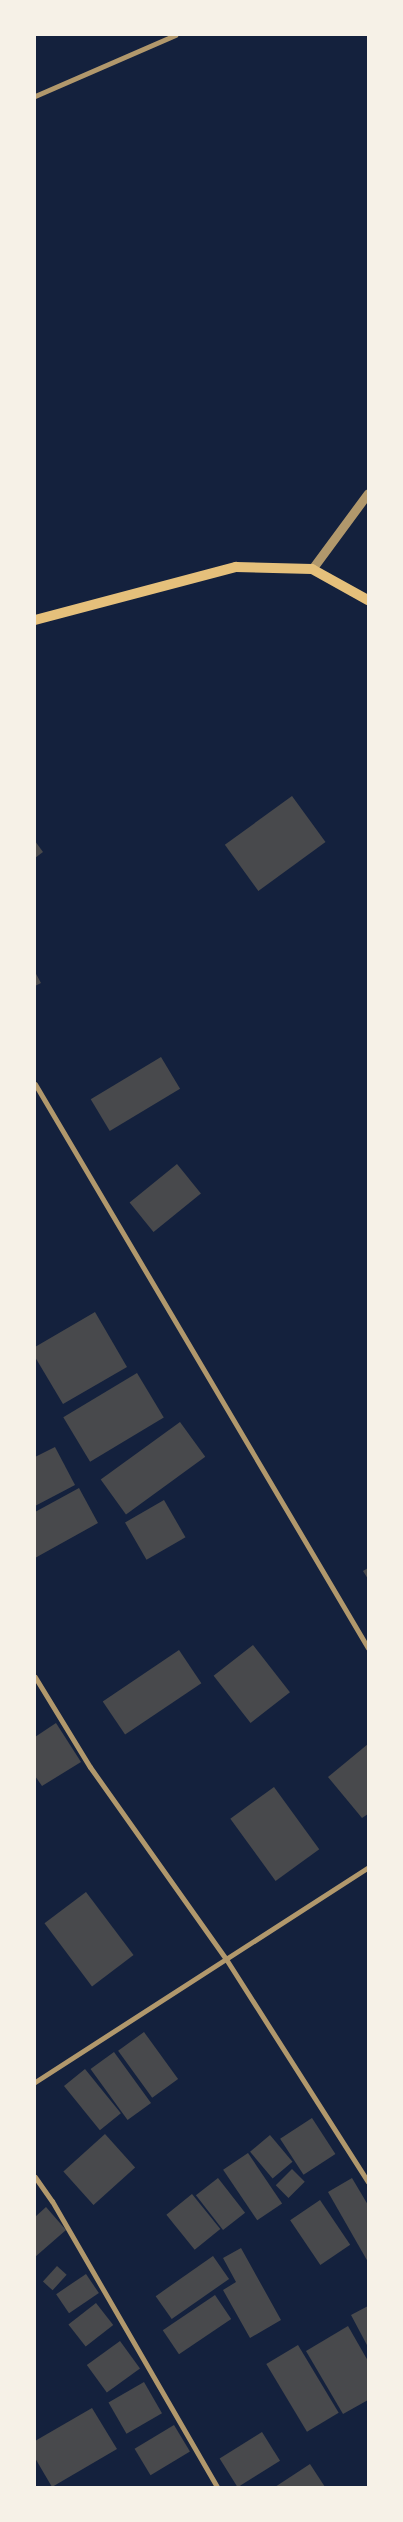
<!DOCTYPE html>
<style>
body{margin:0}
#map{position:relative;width:403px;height:2522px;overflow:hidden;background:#14213d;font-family:Manrope,sans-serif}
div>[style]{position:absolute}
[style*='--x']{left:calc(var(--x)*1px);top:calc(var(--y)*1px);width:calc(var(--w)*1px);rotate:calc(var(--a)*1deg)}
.building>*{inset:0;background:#48494c;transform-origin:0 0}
.minor>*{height:5px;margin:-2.5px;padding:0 2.5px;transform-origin:2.5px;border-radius:2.5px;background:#b1986c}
.tertiary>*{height:9px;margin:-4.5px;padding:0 4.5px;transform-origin:4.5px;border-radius:4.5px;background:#b1986c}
.secondary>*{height:10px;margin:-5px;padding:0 5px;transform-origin:5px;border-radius:5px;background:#e5c07b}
span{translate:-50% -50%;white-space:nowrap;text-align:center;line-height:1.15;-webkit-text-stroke:4px #f6f1e7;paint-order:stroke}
.frame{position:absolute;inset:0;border:36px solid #f6f1e7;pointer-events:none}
</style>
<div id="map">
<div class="building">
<i style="left:292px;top:796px;width:57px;height:83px;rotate:54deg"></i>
<i style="clip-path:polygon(35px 841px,43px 852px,35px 858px)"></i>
<i style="clip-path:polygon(35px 972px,41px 983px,35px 986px)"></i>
<i style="left:161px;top:1057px;width:37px;height:82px;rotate:59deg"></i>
<i style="left:177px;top:1164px;width:38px;height:61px;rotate:51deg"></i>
<i style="clip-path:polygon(95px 1312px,127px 1367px,63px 1404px,35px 1357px,35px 1347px)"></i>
<i style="left:137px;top:1373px;width:52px;height:86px;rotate:59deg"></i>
<i style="left:180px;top:1422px;width:43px;height:98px;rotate:54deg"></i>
<i style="clip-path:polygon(55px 1447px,75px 1485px,35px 1506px,35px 1457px)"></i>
<i style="clip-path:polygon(79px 1488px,98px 1523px,35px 1558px,35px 1512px)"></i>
<i style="left:164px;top:1500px;width:43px;height:45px;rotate:60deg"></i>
<i style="clip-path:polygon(368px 1568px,368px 1579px,363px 1571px)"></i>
<i style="left:253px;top:1645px;width:60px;height:50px;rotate:52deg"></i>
<i style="left:179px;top:1650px;width:40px;height:92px;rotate:56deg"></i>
<i style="clip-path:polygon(56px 1723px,81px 1762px,42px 1786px,35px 1776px,35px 1737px)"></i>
<i style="clip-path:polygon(368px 1744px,368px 1814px,362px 1818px,328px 1777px)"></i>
<i style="left:274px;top:1787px;width:77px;height:54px;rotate:54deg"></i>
<i style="left:86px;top:1892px;width:79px;height:52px;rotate:53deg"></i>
<i style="left:144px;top:2032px;width:58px;height:32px;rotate:54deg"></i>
<i style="left:114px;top:2052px;width:63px;height:29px;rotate:54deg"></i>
<i style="left:85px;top:2069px;width:57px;height:27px;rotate:51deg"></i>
<i style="left:312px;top:2118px;width:43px;height:38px;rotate:57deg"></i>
<i style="left:105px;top:2134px;width:45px;height:56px;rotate:48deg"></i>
<i style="left:270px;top:2135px;width:35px;height:26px;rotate:50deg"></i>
<i style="left:248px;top:2153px;width:61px;height:30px;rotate:56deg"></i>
<i style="left:292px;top:2169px;width:18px;height:23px;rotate:45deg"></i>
<i style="left:218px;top:2178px;width:44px;height:28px;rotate:52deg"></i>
<i style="clip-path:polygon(352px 2178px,368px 2205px,368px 2262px,328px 2192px)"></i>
<i style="left:192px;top:2194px;width:45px;height:33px;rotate:51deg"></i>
<i style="left:320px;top:2200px;width:54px;height:36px;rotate:56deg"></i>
<i style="clip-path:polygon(46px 2207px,66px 2230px,35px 2257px,35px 2217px)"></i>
<i style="clip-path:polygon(241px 2248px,281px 2320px,250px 2338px,223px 2290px,236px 2282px,223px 2258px)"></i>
<i style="left:213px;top:2256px;width:28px;height:70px;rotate:55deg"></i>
<i style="left:57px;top:2266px;width:13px;height:21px;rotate:42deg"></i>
<i style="left:86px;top:2274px;width:23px;height:36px;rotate:56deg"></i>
<i style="left:215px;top:2295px;width:29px;height:63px;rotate:56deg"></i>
<i style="left:96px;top:2303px;width:28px;height:35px;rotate:52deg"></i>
<i style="clip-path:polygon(368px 2306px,368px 2347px,351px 2315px)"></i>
<i style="clip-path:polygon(348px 2326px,368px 2361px,368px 2400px,343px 2414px,306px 2351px)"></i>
<i style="left:120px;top:2341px;width:34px;height:41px;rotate:54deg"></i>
<i style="left:298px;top:2345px;width:79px;height:37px;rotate:59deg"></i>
<i style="left:144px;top:2382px;width:36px;height:41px;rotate:60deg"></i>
<i style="clip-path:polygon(92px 2408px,117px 2449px,52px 2487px,35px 2458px,35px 2441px)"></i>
<i style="left:174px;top:2425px;width:31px;height:46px;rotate:59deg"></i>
<i style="left:262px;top:2432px;width:34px;height:50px;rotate:58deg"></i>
<i style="clip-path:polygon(310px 2464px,325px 2487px,275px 2487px)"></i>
</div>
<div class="minor">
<i style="--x:35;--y:96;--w:153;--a:-23.5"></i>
<i style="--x:35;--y:1084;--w:655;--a:59.44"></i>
<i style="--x:35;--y:1677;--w:105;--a:58.6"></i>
<i style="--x:90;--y:1767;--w:235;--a:54.7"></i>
<i style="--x:226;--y:1959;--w:264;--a:57.5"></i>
<i style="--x:35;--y:2082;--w:396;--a:-32.8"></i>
<i style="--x:35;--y:2177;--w:29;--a:55"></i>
<i style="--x:52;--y:2201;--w:330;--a:60"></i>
</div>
<div class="tertiary">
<i style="--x:312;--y:569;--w:94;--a:-53.6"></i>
</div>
<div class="secondary">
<i style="--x:35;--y:620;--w:208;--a:-14.8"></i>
<i style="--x:236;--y:567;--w:76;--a:1.5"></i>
<i style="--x:312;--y:569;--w:64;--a:29"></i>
</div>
<div class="frame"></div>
</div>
